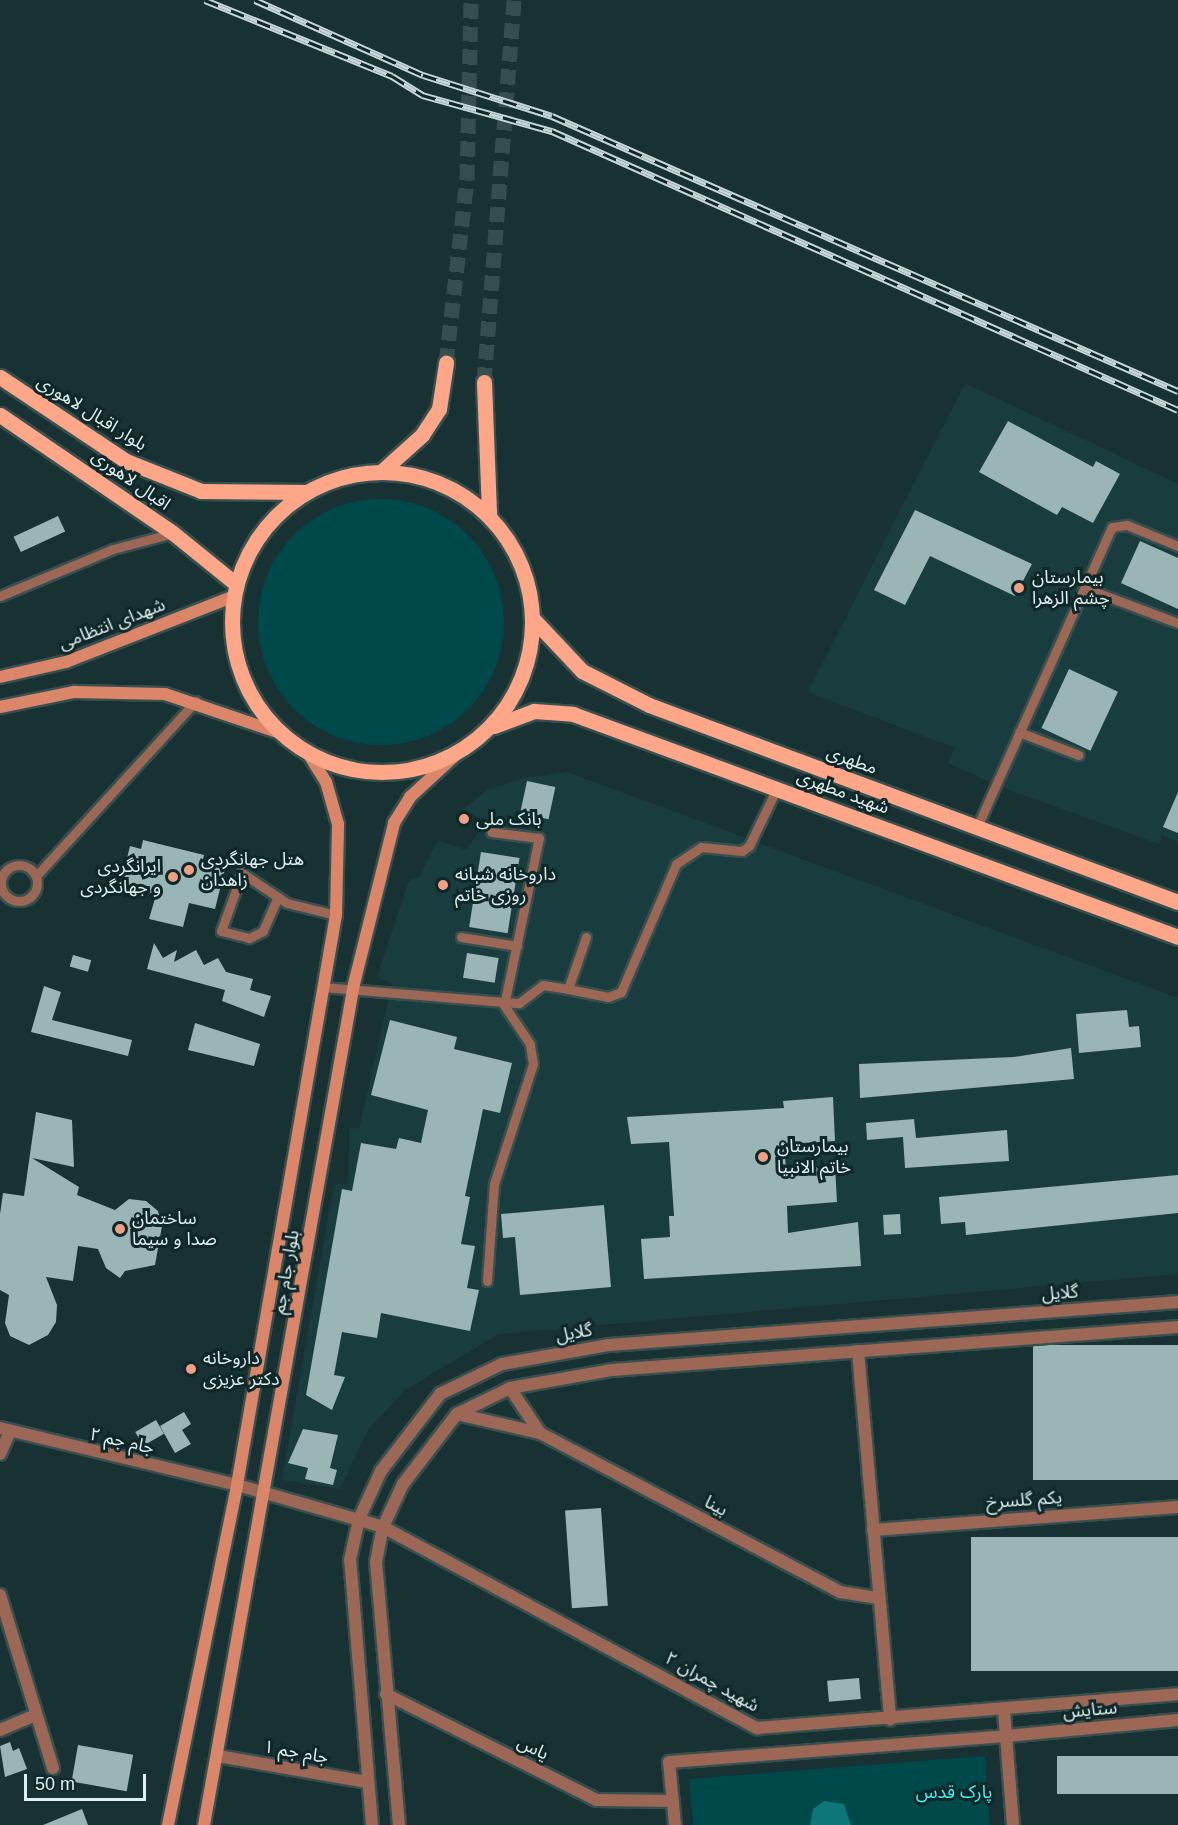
<!DOCTYPE html>
<meta charset="utf-8">
<style>
body{margin:0}
#map{position:relative;width:1178px;height:1825px;overflow:hidden;background:#183132;font-family:Helvetica,"Noto Sans Arabic",sans-serif}
div>[style]{position:absolute}
[style*='--x']{left:calc(var(--x)*1px);top:calc(var(--y)*1px);width:calc(var(--w)*1px);rotate:calc(var(--a)*1deg)}
.built>*{inset:0;background:#193d3e}
.green>*{inset:0;background:#00494a}
.round{border-radius:50%}
.water>*{inset:0;background:#0d7678}
.building>*{inset:0;background:#99b5b5;transform-origin:0 0}
.primary-tunnel>*{height:15px;margin-top:-7.5px;transform-origin:0;background:repeating-linear-gradient(90deg,#364d4e 0 15px,transparent 0 23px)}
.roads{filter:drop-shadow(2px 0 #384f50) drop-shadow(-2px 0 #384f50) drop-shadow(0 2px #384f50) drop-shadow(0 -2px #384f50)}
.service>*{height:9px;margin:-4.5px;padding:0 4.5px;transform-origin:4.5px;border-radius:4.5px;background:#9c6754}
.service>.ring{margin:-4.5px;padding:0;box-sizing:content-box;background:none;border:9px solid #9c6754;border-radius:50%}
.minor>*{height:12px;margin:-6px;padding:0 6px;transform-origin:6px;border-radius:6px;background:#9c6754}
.tertiary>*{height:12px;margin:-6px;padding:0 6px;transform-origin:6px;border-radius:6px;background:#9c6754}
.secondary>*{height:12px;margin:-6px;padding:0 6px;transform-origin:6px;border-radius:6px;background:#db8669}
.primary>*{height:15px;margin:-7.5px;padding:0 7.5px;transform-origin:7.5px;border-radius:7.5px;background:#fea788}
.primary>.ring{margin:-7.5px;padding:0;box-sizing:content-box;background:none;border:15px solid #fea788;border-radius:50%}
.rail>*{height:7px;margin-top:-3.5px;transform-origin:0;background:repeating-linear-gradient(90deg,#0e2728 0 14px,#c5d5d5 0 28px);box-sizing:border-box;border-block:2px solid #c5d5d5}
.dots>*{width:16px;height:16px;translate:-50% -50%;box-sizing:border-box;border:3px solid #0e2728;border-radius:50%}
span{translate:-50% -50%;white-space:nowrap;text-align:center;line-height:1.15;-webkit-text-stroke:6px #0e2728;paint-order:stroke}
.street-label{font-size:18px;color:#dfeeee}
.poi-label{font-size:18px;color:#dfeeee}
.left{translate:0 -50%;text-align:left}
.right{translate:-100% -50%;text-align:right}
.park-label{font-size:18px;color:#45f3f6}
.scale{position:absolute;left:24px;top:1774px;width:122px;height:27px;box-sizing:border-box;border:3px solid #dfeeee;border-top:0;padding-left:8px;font-size:18px;line-height:21px;white-space:nowrap;color:#dfeeee;-webkit-text-stroke:4px #0e2728;paint-order:stroke}
</style>
<div id="map">
<div class="built">
<i style="clip-path:polygon(965px 383px,1178px 484px,1178px 842px,1162px 835px,1159px 844px,996px 785px,948px 763px,955px 748px,808px 692px)"></i>
<i style="clip-path:polygon(567px 772px,1178px 998px,1178px 1274px,499px 1334px,405px 1390px,368px 1430px,340px 1489px,282px 1480px,334px 1184px,348px 1184px,349px 1128px,359px 1129px,392px 984px,377px 977px,409px 881px,419px 877px,438px 840px,466px 850px,486px 822px,463px 809px,487px 790px,523px 778px)"></i>
</div>
<div class="green">
<i class="round" style="left:258px;top:499px;width:246px;height:246px"></i>
<i style="clip-path:polygon(985px 1756px,990px 1825px,693px 1825px,689px 1779px)"></i>
</div>
<div class="water">
<i style="clip-path:polygon(824px 1801px,844px 1804px,851px 1825px,810px 1825px,813px 1809px)"></i>
</div>
<div class="building">
<i style="clip-path:polygon(1008px 421px,1093px 467px,1096px 461px,1120px 474px,1093px 523px,1062px 507px,1057px 515px,979px 472px)"></i>
<i style="clip-path:polygon(915px 510px,1032px 564px,1015px 596px,930px 556px,905px 605px,874px 590px)"></i>
<i style="left:58px;top:516px;width:17px;height:49px;rotate:65deg"></i>
<i style="clip-path:polygon(1140px 541px,1178px 558px,1178px 609px,1121px 583px)"></i>
<i style="left:1069px;top:669px;width:54px;height:65px;rotate:25deg"></i>
<i style="left:527px;top:781px;width:29px;height:33px;rotate:12deg"></i>
<i style="clip-path:polygon(1178px 792px,1178px 833px,1163px 827px)"></i>
<i style="clip-path:polygon(143px 840px,204px 855px,202px 863px,225px 869px,215px 909px,189px 903px,183px 927px,149px 919px,156px 895px,120px 886px,130px 846px,141px 849px)"></i>
<i style="left:481px;top:852px;width:39px;height:76px;rotate:9deg"></i>
<i style="clip-path:polygon(154px 943px,163px 958px,177px 950px,174px 962px,196px 950px,204px 965px,218px 958px,226px 972px,253px 979px,250px 990px,271px 996px,264px 1017px,222px 1001px,225px 990px,147px 969px)"></i>
<i style="left:467px;top:953px;width:32px;height:25px;rotate:9deg"></i>
<i style="left:73px;top:955px;width:19px;height:12px;rotate:16deg"></i>
<i style="clip-path:polygon(44px 986px,61px 992px,52px 1020px,132px 1040px,128px 1056px,31px 1032px)"></i>
<i style="clip-path:polygon(1127px 1010px,1129px 1027px,1139px 1026px,1141px 1047px,1079px 1053px,1076px 1014px)"></i>
<i style="clip-path:polygon(390px 1020px,457px 1037px,454px 1049px,512px 1063px,500px 1113px,483px 1109px,465px 1196px,470px 1197px,461px 1244px,475px 1246px,467px 1288px,479px 1290px,470px 1331px,381px 1313px,377px 1338px,342px 1332px,334px 1375px,345px 1377px,332px 1410px,306px 1395px,342px 1189px,352px 1191px,361px 1143px,396px 1149px,399px 1138px,421px 1143px,428px 1110px,371px 1095px)"></i>
<i style="clip-path:polygon(195px 1023px,260px 1044px,254px 1066px,188px 1050px)"></i>
<i style="clip-path:polygon(1071px 1048px,1074px 1079px,860px 1098px,859px 1064px,1014px 1057px)"></i>
<i style="clip-path:polygon(833px 1097px,835px 1141px,784px 1144px,786px 1169px,835px 1166px,837px 1202px,787px 1206px,788px 1233px,858px 1222px,861px 1266px,644px 1279px,641px 1239px,670px 1237px,669px 1216px,674px 1216px,669px 1142px,631px 1144px,627px 1117px,784px 1108px,783px 1101px)"></i>
<i style="clip-path:polygon(36px 1112px,72px 1120px,74px 1167px,32px 1158px,79px 1187px,77px 1195px,115px 1210px,129px 1199px,146px 1201px,158px 1211px,162px 1226px,155px 1265px,125px 1271px,120px 1278px,106px 1268px,98px 1249px,78px 1246px,73px 1281px,46px 1277px,57px 1305px,56px 1322px,48px 1335px,29px 1345px,10px 1336px,5px 1323px,9px 1295px,0 1290px,0 1214px,3px 1193px,24px 1196px)"></i>
<i style="clip-path:polygon(914px 1119px,916px 1138px,1007px 1130px,1009px 1161px,905px 1168px,903px 1137px,867px 1140px,866px 1123px)"></i>
<i style="clip-path:polygon(1178px 1175px,1178px 1213px,966px 1235px,965px 1222px,941px 1224px,939px 1197px)"></i>
<i style="clip-path:polygon(604px 1205px,611px 1287px,520px 1295px,515px 1237px,503px 1238px,501px 1214px)"></i>
<i style="left:900px;top:1214px;width:20px;height:17px;rotate:87deg"></i>
<i style="left:1178px;top:1345px;width:135px;height:145px;rotate:90deg"></i>
<i style="clip-path:polygon(184px 1412px,191px 1424px,182px 1430px,191px 1444px,175px 1453px,160px 1426px)"></i>
<i style="left:156px;top:1420px;width:16px;height:24px;rotate:60deg"></i>
<i style="clip-path:polygon(303px 1429px,338px 1435px,330px 1468px,337px 1470px,333px 1485px,305px 1479px,308px 1468px,288px 1463px)"></i>
<i style="left:601px;top:1508px;width:98px;height:36px;rotate:86deg"></i>
<i style="left:1178px;top:1537px;width:134px;height:207px;rotate:90deg"></i>
<i style="left:859px;top:1678px;width:21px;height:32px;rotate:85deg"></i>
<i style="clip-path:polygon(10px 1742px,13px 1751px,19px 1748px,27px 1769px,5px 1777px,0 1746px)"></i>
<i style="left:78px;top:1745px;width:56px;height:37px;rotate:10deg"></i>
<i style="left:1178px;top:1756px;width:38px;height:121px;rotate:90deg"></i>
<i style="clip-path:polygon(82px 1809px,88px 1825px,43px 1825px)"></i>
</div>
<div class="primary-tunnel">
<i style="--x:446;--y:363;--w:185;--a:-83.5"></i>
<i style="--x:467;--y:179;--w:179;--a:-88.7"></i>
<i style="--x:484;--y:382;--w:383;--a:-85.5"></i>
</div>
<div class="roads">
<div class="service">
<i style="--x:1085;--y:588;--w:99;--a:20.6"></i>
<i style="--x:0;--y:596;--w:122;--a:-22.6"></i>
<i style="--x:113;--y:549;--w:62;--a:-14.9"></i>
<i style="--x:1019;--y:732;--w:64;--a:21"></i>
<i style="--x:977;--y:827;--w:329;--a:-65.8"></i>
<i style="--x:1112;--y:527;--w:15;--a:-8"></i>
<i style="--x:1127;--y:525;--w:55;--a:22.4"></i>
<i class="ring" style="left:1px;top:865px;width:27px;height:27px"></i>
<i style="--x:36;--y:876;--w:237;--a:-47.6"></i>
<i style="--x:277;--y:899;--w:35;--a:114"></i>
<i style="--x:263;--y:931;--w:16;--a:153"></i>
<i style="--x:249;--y:938;--w:29;--a:-166"></i>
<i style="--x:221;--y:931;--w:62;--a:-70.1"></i>
<i style="--x:242;--y:873;--w:54;--a:33.7"></i>
<i style="--x:287;--y:903;--w:50;--a:13.8"></i>
<i style="--x:461;--y:937;--w:57;--a:9.1"></i>
<i style="--x:323;--y:987;--w:197;--a:4.7"></i>
<i style="--x:519;--y:1003;--w:30;--a:-37"></i>
<i style="--x:543;--y:985;--w:25;--a:9"></i>
<i style="--x:568;--y:989;--w:55;--a:-70.9"></i>
<i style="--x:568;--y:989;--w:41;--a:11.3"></i>
<i style="--x:608;--y:997;--w:14;--a:-21"></i>
<i style="--x:621;--y:992;--w:139;--a:-66.7"></i>
<i style="--x:676;--y:864;--w:30;--a:-34"></i>
<i style="--x:701;--y:847;--w:41;--a:5.6"></i>
<i style="--x:742;--y:851;--w:9;--a:-36"></i>
<i style="--x:749;--y:846;--w:64;--a:-64.2"></i>
<i style="--x:487;--y:1281;--w:97;--a:-85.9"></i>
<i style="--x:494;--y:1184;--w:126;--a:-72"></i>
<i style="--x:533;--y:1064;--w:20;--a:-99"></i>
<i style="--x:530;--y:1044;--w:47;--a:-123.7"></i>
<i style="--x:504;--y:1005;--w:171;--a:-78.2"></i>
<i style="--x:539;--y:838;--w:48;--a:-172.9"></i>
</div>
<div class="minor">
<i style="--x:858;--y:1351;--w:370;--a:85"></i>
<i style="--x:510;--y:1388;--w:54;--a:56.3"></i>
<i style="--x:457;--y:1414;--w:85;--a:12.9"></i>
<i style="--x:540;--y:1433;--w:340;--a:27.9"></i>
<i style="--x:840;--y:1592;--w:39;--a:9"></i>
<i style="--x:0;--y:1428;--w:244;--a:13.5"></i>
<i style="--x:0;--y:1454;--w:22;--a:-66"></i>
<i style="--x:873;--y:1530;--w:306;--a:-4.3"></i>
<i style="--x:0;--y:1595;--w:181;--a:73"></i>
<i style="--x:386;--y:1694;--w:236;--a:26.7"></i>
<i style="--x:597;--y:1800;--w:76;--a:0.8"></i>
<i style="--x:0;--y:1730;--w:39;--a:-23"></i>
<i style="--x:218;--y:1756;--w:151;--a:9.9"></i>
<i style="--x:675;--y:1825;--w:63;--a:-95.4"></i>
<i style="--x:669;--y:1762;--w:338;--a:-4.4"></i>
<i style="--x:1006;--y:1736;--w:89;--a:85.5"></i>
</div>
<div class="tertiary">
<i style="--x:237;--y:1485;--w:152;--a:16"></i>
<i style="--x:383;--y:1527;--w:425;--a:28.3"></i>
<i style="--x:757;--y:1728;--w:422;--a:-4.6"></i>
<i style="--x:1004;--y:1710;--w:26;--a:86"></i>
<i style="--x:1006;--y:1736;--w:173;--a:-5.3"></i>
<i style="--x:372;--y:1825;--w:266;--a:-94.7"></i>
<i style="--x:350;--y:1560;--w:42;--a:-77.6"></i>
<i style="--x:359;--y:1519;--w:53;--a:-65.4"></i>
<i style="--x:381;--y:1471;--w:97;--a:-52.5"></i>
<i style="--x:440;--y:1394;--w:69;--a:-25.8"></i>
<i style="--x:502;--y:1364;--w:109;--a:-10.1"></i>
<i style="--x:609;--y:1345;--w:571;--a:-4.32"></i>
<i style="--x:399;--y:1825;--w:264;--a:-95"></i>
<i style="--x:376;--y:1562;--w:36;--a:-79"></i>
<i style="--x:383;--y:1527;--w:47;--a:-65.1"></i>
<i style="--x:403;--y:1484;--w:88;--a:-52.4"></i>
<i style="--x:457;--y:1414;--w:59;--a:-26.1"></i>
<i style="--x:510;--y:1388;--w:104;--a:-10"></i>
<i style="--x:612;--y:1370;--w:568;--a:-4.34"></i>
</div>
<div class="secondary">
<i style="--x:0;--y:677;--w:68;--a:-12.8"></i>
<i style="--x:66;--y:662;--w:180;--a:-21.4"></i>
<i style="--x:0;--y:707;--w:76;--a:-11.5"></i>
<i style="--x:74;--y:692;--w:91;--a:1.3"></i>
<i style="--x:165;--y:694;--w:118;--a:18.7"></i>
<i style="--x:168;--y:1825;--w:347;--a:-78.5"></i>
<i style="--x:237;--y:1485;--w:579;--a:-80.15"></i>
<i style="--x:336;--y:915;--w:91;--a:-88.7"></i>
<i style="--x:338;--y:824;--w:44;--a:-105.9"></i>
<i style="--x:326;--y:782;--w:32;--a:-122"></i>
<i style="--x:204;--y:1825;--w:854;--a:-79.89"></i>
<i style="--x:354;--y:984;--w:166;--a:-76"></i>
<i style="--x:394;--y:823;--w:31;--a:-58"></i>
<i style="--x:410;--y:797;--w:68;--a:-42.6"></i>
</div>
<div class="primary">
<i style="--x:0;--y:377;--w:151;--a:33.7"></i>
<i style="--x:126;--y:461;--w:81;--a:21.8"></i>
<i style="--x:201;--y:491;--w:105;--a:0.5"></i>
<i style="--x:484;--y:382;--w:132;--a:87.8"></i>
<i style="--x:0;--y:415;--w:209;--a:34.3"></i>
<i style="--x:173;--y:533;--w:81;--a:39"></i>
<i style="--x:382;--y:471;--w:54;--a:-42"></i>
<i style="--x:422;--y:435;--w:31;--a:-57"></i>
<i style="--x:439;--y:409;--w:47;--a:-81.3"></i>
<i class="ring" style="left:232px;top:472px;width:285px;height:285px"></i>
<i style="--x:534;--y:620;--w:70;--a:46.7"></i>
<i style="--x:582;--y:671;--w:75;--a:26.9"></i>
<i style="--x:649;--y:705;--w:564;--a:20.43"></i>
<i style="--x:494;--y:726;--w:43;--a:-20.6"></i>
<i style="--x:534;--y:711;--w:39;--a:4"></i>
<i style="--x:573;--y:714;--w:645;--a:20.23"></i>
</div>
</div>
<div class="rail">
<i style="--x:205;--y:0;--w:202;--a:22.1"></i>
<i style="--x:392;--y:76;--w:36;--a:32"></i>
<i style="--x:422;--y:95;--w:135;--a:15.5"></i>
<i style="--x:552;--y:131;--w:685;--a:24.02"></i>
<i style="--x:255;--y:0;--w:184;--a:24.1"></i>
<i style="--x:423;--y:75;--w:135;--a:17.6"></i>
<i style="--x:552;--y:116;--w:684;--a:23.72"></i>
</div>
<div class="dots">
<i style="left:1019px;top:588px;background:#f39f82"></i>
<i style="left:464px;top:819px;background:#f39f82"></i>
<i style="left:189px;top:870px;background:#f39f82"></i>
<i style="left:173px;top:877px;background:#f39f82"></i>
<i style="left:443px;top:885px;background:#f39f82"></i>
<i style="left:763px;top:1157px;background:#f39f82"></i>
<i style="left:120px;top:1229px;background:#f39f82"></i>
<i style="left:191px;top:1369px;background:#f39f82"></i>
</div>
<div class="street-label">
<span style="left:92px;top:413px;rotate:32deg">بلوار اقبال لاهوری</span>
<span style="left:131px;top:480px;rotate:35deg">اقبال لاهوری</span>
<span style="left:112px;top:624px;rotate:-21deg">شهدای انتظامی</span>
<span style="left:852px;top:760px;rotate:20deg">مطهری</span>
<span style="left:843px;top:792px;rotate:20deg">شهید مطهری</span>
<span style="left:286px;top:1272px;rotate:-80deg">بلوار جام جم</span>
<span style="left:1060px;top:1293px;rotate:-4deg">گلایل</span>
<span style="left:574px;top:1333px;rotate:-10deg">گلایل</span>
<span style="left:122px;top:1441px;rotate:13deg">جام جم ۲</span>
<span style="left:1024px;top:1500px;rotate:-4deg">یکم گلسرخ</span>
<span style="left:716px;top:1506px;rotate:28deg">بینا</span>
<span style="left:712px;top:1682px;rotate:29deg">شهید چمران ۲</span>
<span style="left:1090px;top:1710px;rotate:-5deg">ستایش</span>
<span style="left:533px;top:1748px;rotate:26deg">یاس</span>
<span style="left:296px;top:1752px;rotate:10deg">جام جم ۱</span>
</div>
<div class="poi-label">
<span class="left" style="left:1032px;top:588px">بیمارستان<br>چشم الزهرا</span>
<span class="left" style="left:476px;top:819px">بانک ملی</span>
<span class="left" style="left:201px;top:870px">هتل جهانگردی<br>زاهدان</span>
<span class="right" style="left:161px;top:877px">ایرانگردی<br>و جهانگردی</span>
<span class="left" style="left:455px;top:885px">داروخانه شبانه<br>روزی خاتم</span>
<span class="left" style="left:777px;top:1157px">بیمارستان<br>خاتم الانبیا</span>
<span class="left" style="left:132px;top:1229px">ساختمان<br>صدا و سیما</span>
<span class="left" style="left:203px;top:1369px">داروخانه<br>دکتر عزیزی</span>
</div>
<div class="park-label">
<span style="left:954px;top:1792px">پارک قدس</span>
</div>
<div class="scale">50 m</div>
</div>
